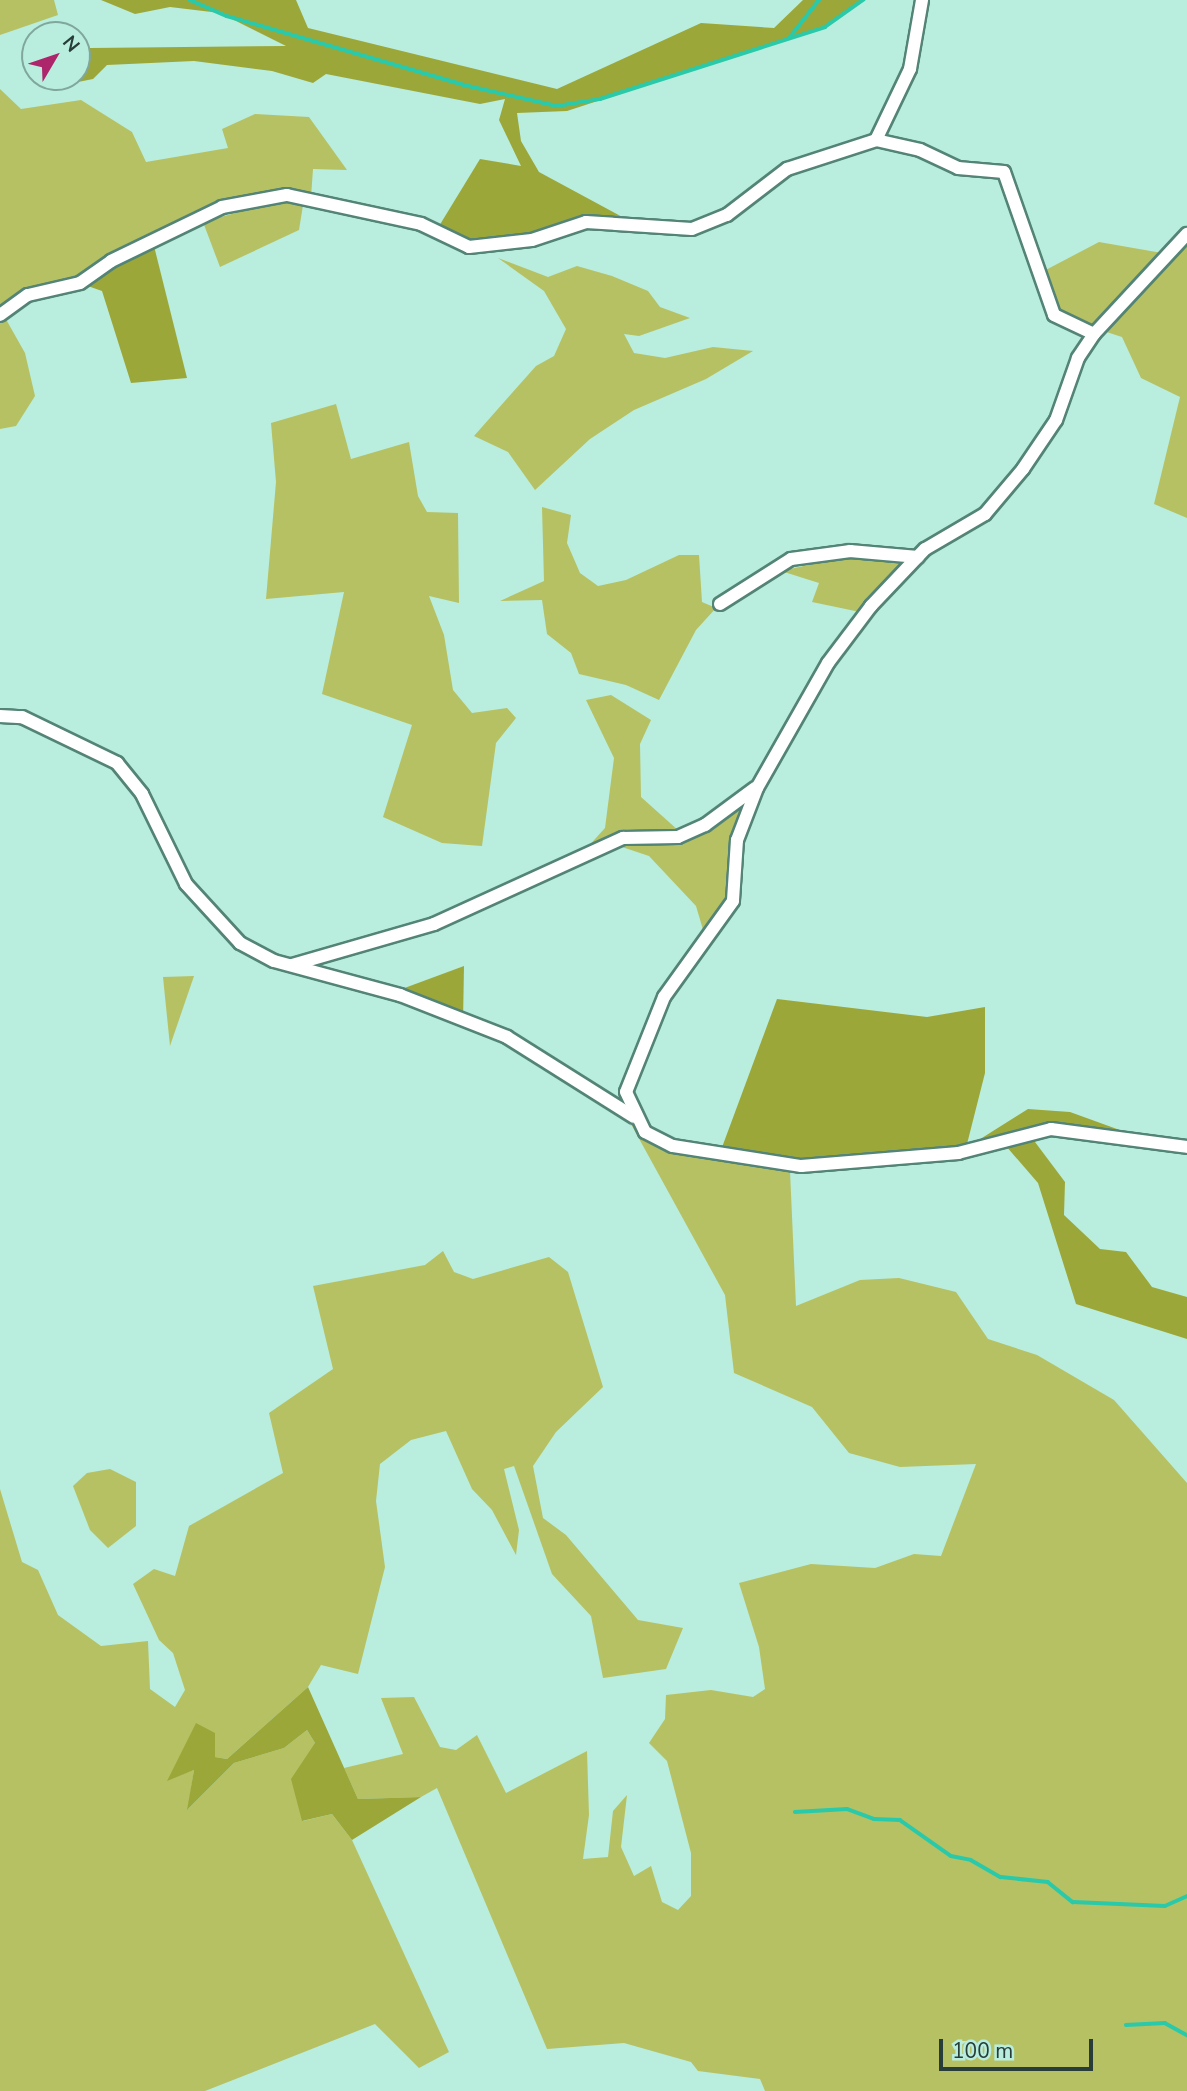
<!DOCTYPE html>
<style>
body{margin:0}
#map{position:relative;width:1187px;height:2091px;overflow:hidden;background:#b9edde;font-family:"Nunito Sans",sans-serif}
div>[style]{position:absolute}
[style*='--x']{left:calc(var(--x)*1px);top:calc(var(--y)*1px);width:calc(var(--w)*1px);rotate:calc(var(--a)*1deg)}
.green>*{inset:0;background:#b6c163}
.forest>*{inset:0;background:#9ca739}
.stream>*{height:3.5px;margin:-1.75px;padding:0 1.75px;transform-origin:1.75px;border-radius:1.75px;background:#2ac9a9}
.roads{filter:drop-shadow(2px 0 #538476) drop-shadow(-2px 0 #538476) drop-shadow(0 2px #538476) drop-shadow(0 -2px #538476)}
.street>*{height:12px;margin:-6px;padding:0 6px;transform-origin:6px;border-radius:6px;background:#fff}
span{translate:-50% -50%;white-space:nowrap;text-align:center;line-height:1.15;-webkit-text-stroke:5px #b9edde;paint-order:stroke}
.north{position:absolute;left:21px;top:21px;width:70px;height:70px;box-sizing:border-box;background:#b9edde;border:2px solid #7fa79b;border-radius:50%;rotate:51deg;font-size:19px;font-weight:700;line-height:28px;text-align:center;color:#283d37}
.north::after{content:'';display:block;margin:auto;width:24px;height:32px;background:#ad266b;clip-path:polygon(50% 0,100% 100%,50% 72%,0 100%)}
.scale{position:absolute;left:939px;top:2039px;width:154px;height:32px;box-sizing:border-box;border:4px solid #283d37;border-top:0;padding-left:9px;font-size:21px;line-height:24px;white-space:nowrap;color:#283d37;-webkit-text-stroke:5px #b9edde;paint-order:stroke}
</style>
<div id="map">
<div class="green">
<i style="clip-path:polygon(0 0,54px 0,58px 15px,0 35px)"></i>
<i style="clip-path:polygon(0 89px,21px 109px,81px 100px,132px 132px,146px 162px,228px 148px,222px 129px,255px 114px,309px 117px,347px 170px,313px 169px,311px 197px,288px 189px,217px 204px,80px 283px,28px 295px,3px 314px,25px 353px,35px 396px,16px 426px,0 429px)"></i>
<i style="clip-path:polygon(285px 199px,303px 205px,299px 230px,220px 267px,203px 222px)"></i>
<i style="clip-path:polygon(1187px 236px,1187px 518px,1154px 504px,1180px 397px,1141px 378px,1122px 337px,1054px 315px,1040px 273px,1099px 242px,1162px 253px)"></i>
<i style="clip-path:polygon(498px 258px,548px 277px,577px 266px,612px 276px,648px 291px,660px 307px,690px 318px,639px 336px,624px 334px,634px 353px,665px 358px,713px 347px,753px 351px,706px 379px,634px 410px,590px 439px,535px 490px,508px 452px,474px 436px,536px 366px,554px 356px,566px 329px,544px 291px)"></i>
<i style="clip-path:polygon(336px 404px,351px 459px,409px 442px,418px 496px,427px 512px,458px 513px,459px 603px,429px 596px,444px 635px,453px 690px,472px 713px,507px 708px,516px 718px,496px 743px,482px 846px,442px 843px,383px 817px,412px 725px,322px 694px,344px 592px,266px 599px,276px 482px,271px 423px)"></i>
<i style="clip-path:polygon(542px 507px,571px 515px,567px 543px,580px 573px,598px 586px,626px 580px,679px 555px,699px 555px,702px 602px,716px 608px,696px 630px,659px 700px,626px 685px,579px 674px,571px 653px,547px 634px,542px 600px,500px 601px,544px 581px)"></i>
<i style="clip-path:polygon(849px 556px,908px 561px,860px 612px,812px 602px,819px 583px,781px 571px)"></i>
<i style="clip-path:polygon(611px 695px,651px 720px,640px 744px,641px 797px,679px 831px,585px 850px,605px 828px,614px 758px,586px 700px)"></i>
<i style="clip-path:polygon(745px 804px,729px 839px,729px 899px,704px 933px,696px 906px,649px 856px,616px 845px,708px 827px)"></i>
<i style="clip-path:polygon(194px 976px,170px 1046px,163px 977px)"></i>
<i style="clip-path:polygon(631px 1124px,673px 1150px,790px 1171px,796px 1306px,860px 1280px,899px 1278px,956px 1292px,988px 1339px,1037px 1355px,1114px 1400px,1187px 1483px,1187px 2091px,765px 2091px,760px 2079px,698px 2071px,691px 2062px,624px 2043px,547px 2049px,437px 1788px,421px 1797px,358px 1799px,344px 1768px,403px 1754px,381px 1698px,414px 1697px,440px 1747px,456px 1750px,477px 1735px,506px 1793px,587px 1751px,589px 1815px,583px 1859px,608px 1857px,613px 1811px,627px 1795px,621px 1847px,634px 1876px,651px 1866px,662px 1902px,678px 1910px,691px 1896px,691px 1853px,667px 1761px,649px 1743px,665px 1719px,666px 1695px,711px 1690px,753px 1697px,765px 1689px,759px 1647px,739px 1583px,811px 1564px,875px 1568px,914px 1554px,941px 1556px,976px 1464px,900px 1467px,849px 1453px,812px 1407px,734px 1373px,725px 1295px)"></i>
<i style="clip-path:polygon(443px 1251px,454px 1272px,473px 1279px,549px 1257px,568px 1272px,603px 1387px,556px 1432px,533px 1466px,543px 1518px,566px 1535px,638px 1620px,683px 1628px,666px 1669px,603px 1678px,591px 1616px,552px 1574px,514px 1466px,504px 1469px,519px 1530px,516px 1555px,492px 1510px,472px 1489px,446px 1431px,411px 1440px,380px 1464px,376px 1501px,385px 1567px,358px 1674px,321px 1665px,308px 1687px,227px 1759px,215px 1757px,167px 1780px,194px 1770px,188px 1809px,234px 1763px,284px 1748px,307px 1730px,315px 1743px,303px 1821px,332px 1814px,352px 1840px,449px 2052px,419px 2068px,375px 2024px,205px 2091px,0 2091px,0 1489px,22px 1562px,38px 1570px,58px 1615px,101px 1646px,148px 1641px,150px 1689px,175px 1707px,185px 1690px,173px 1653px,159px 1640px,133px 1584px,154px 1569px,175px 1576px,189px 1526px,283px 1473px,269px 1413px,333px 1369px,313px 1286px,425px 1265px)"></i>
<i style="clip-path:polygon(110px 1469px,136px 1482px,136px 1526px,108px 1548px,90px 1530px,73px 1486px,87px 1473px)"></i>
</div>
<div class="forest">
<i style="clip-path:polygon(101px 0,296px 0,308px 28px,557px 89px,701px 23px,774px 28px,803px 0,863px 0,825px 27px,567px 111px,517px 113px,521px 141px,539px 172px,639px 226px,586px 222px,532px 240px,469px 247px,436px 231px,480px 159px,521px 166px,499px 120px,505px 99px,480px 104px,326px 74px,313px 83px,272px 71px,194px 61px,107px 65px,93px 79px,73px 83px,49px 77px,77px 77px,77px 52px,90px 48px,286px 46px,220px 13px,170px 7px,135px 14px)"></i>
<i style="clip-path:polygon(153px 242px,187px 378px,131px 383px,102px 291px,85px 285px)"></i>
<i style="clip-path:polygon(464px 966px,463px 1022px,391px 993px)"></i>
<i style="clip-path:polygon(777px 999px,927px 1017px,985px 1007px,985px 1073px,966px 1148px,1028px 1109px,1070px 1112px,1128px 1133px,1048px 1123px,965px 1148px,800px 1160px,721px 1150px)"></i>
<i style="clip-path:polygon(1032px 1138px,1065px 1182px,1064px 1215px,1100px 1249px,1126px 1252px,1152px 1287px,1187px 1297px,1187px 1339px,1076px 1304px,1038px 1183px,1006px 1146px)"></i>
<i style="clip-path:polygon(308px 1687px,358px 1799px,421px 1797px,352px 1840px,332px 1814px,302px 1821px,291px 1779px,315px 1743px,307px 1730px,284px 1748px,234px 1763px,187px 1810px,194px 1770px,167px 1781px,196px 1723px,215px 1733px,215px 1757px,227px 1759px)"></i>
</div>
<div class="stream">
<i style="--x:190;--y:0;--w:40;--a:23.4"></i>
<i style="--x:227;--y:16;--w:247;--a:16.2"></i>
<i style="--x:464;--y:85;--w:95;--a:12.7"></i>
<i style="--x:557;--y:106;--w:44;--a:-9.2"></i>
<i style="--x:600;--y:99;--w:236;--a:-17.7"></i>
<i style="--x:825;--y:27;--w:47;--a:-35.4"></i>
<i style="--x:790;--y:37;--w:47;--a:-51.9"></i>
<i style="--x:795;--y:1812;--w:52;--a:-3.3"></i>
<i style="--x:847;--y:1809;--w:29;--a:20"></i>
<i style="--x:874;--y:1819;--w:26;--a:2"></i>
<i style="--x:900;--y:1820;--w:62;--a:35.2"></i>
<i style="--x:951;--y:1856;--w:20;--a:11"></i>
<i style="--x:971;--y:1860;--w:34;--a:30"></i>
<i style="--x:1001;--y:1877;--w:47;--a:6.1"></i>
<i style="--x:1048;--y:1882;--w:32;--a:39"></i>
<i style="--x:1073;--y:1902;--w:92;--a:2.5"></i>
<i style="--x:1165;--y:1906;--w:24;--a:-24"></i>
<i style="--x:1126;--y:2025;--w:39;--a:-3"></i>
<i style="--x:1165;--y:2023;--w:25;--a:29"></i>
</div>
<div class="roads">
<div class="street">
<i style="--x:876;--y:140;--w:79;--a:-64.4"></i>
<i style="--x:910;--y:69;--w:70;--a:-80.1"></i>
<i style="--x:0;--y:315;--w:34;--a:-36"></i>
<i style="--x:28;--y:295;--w:53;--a:-13"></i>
<i style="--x:80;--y:283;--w:38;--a:-35"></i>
<i style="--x:111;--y:261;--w:123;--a:-25.9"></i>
<i style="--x:222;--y:207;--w:66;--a:-10.5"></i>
<i style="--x:287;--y:195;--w:137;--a:12.2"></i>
<i style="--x:421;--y:224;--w:53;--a:25.6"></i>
<i style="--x:469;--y:247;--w:63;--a:-6.3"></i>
<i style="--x:532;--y:240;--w:57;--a:-18.4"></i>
<i style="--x:586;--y:222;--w:106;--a:3.8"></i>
<i style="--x:692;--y:229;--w:38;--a:-22"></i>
<i style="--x:727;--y:215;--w:76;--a:-37.5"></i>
<i style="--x:787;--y:169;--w:94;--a:-18"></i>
<i style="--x:876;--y:140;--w:45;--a:12.8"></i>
<i style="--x:920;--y:150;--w:42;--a:25.3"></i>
<i style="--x:958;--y:168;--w:46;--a:5"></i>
<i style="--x:1004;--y:172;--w:151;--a:70.7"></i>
<i style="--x:1054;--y:315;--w:44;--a:25.4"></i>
<i style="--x:1094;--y:334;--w:137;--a:-47.1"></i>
<i style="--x:1094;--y:334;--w:29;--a:124"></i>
<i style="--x:1078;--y:358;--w:66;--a:109.5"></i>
<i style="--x:1056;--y:420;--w:59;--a:124"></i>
<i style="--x:1023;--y:469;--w:59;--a:130.2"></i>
<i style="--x:985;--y:514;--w:69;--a:149.7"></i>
<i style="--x:925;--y:549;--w:79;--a:133.5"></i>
<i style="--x:871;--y:606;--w:71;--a:127"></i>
<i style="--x:828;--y:663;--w:144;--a:119.6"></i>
<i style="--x:757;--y:788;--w:56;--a:111"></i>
<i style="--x:737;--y:840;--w:61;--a:93.8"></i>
<i style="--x:733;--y:901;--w:118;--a:125.7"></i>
<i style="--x:664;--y:997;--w:102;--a:111.8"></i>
<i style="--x:626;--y:1092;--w:44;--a:64.6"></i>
<i style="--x:645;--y:1132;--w:31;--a:27"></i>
<i style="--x:673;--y:1146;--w:130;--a:8.9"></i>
<i style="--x:801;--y:1166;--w:158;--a:-4.7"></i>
<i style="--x:958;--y:1153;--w:96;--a:-14.5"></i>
<i style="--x:1051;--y:1129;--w:137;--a:7.5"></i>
<i style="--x:720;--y:604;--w:84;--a:-32.4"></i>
<i style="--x:791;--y:559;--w:60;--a:-7.7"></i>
<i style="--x:850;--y:551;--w:68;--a:5"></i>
<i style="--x:0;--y:716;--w:22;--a:3"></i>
<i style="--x:22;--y:717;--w:106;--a:25.8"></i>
<i style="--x:117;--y:763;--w:40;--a:51"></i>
<i style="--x:142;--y:794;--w:100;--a:63.9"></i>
<i style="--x:186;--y:884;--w:80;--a:47.5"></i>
<i style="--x:240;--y:943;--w:38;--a:28"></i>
<i style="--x:274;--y:961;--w:131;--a:15.1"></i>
<i style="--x:400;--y:995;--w:115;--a:21.4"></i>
<i style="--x:507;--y:1037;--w:150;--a:32.2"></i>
<i style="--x:292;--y:965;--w:148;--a:-16.1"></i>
<i style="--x:434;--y:924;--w:208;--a:-24.5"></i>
<i style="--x:623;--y:838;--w:55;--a:-1"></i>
<i style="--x:678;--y:837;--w:30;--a:-24"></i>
<i style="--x:705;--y:825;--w:62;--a:-36.5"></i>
</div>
</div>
<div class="north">N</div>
<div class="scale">100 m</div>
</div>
